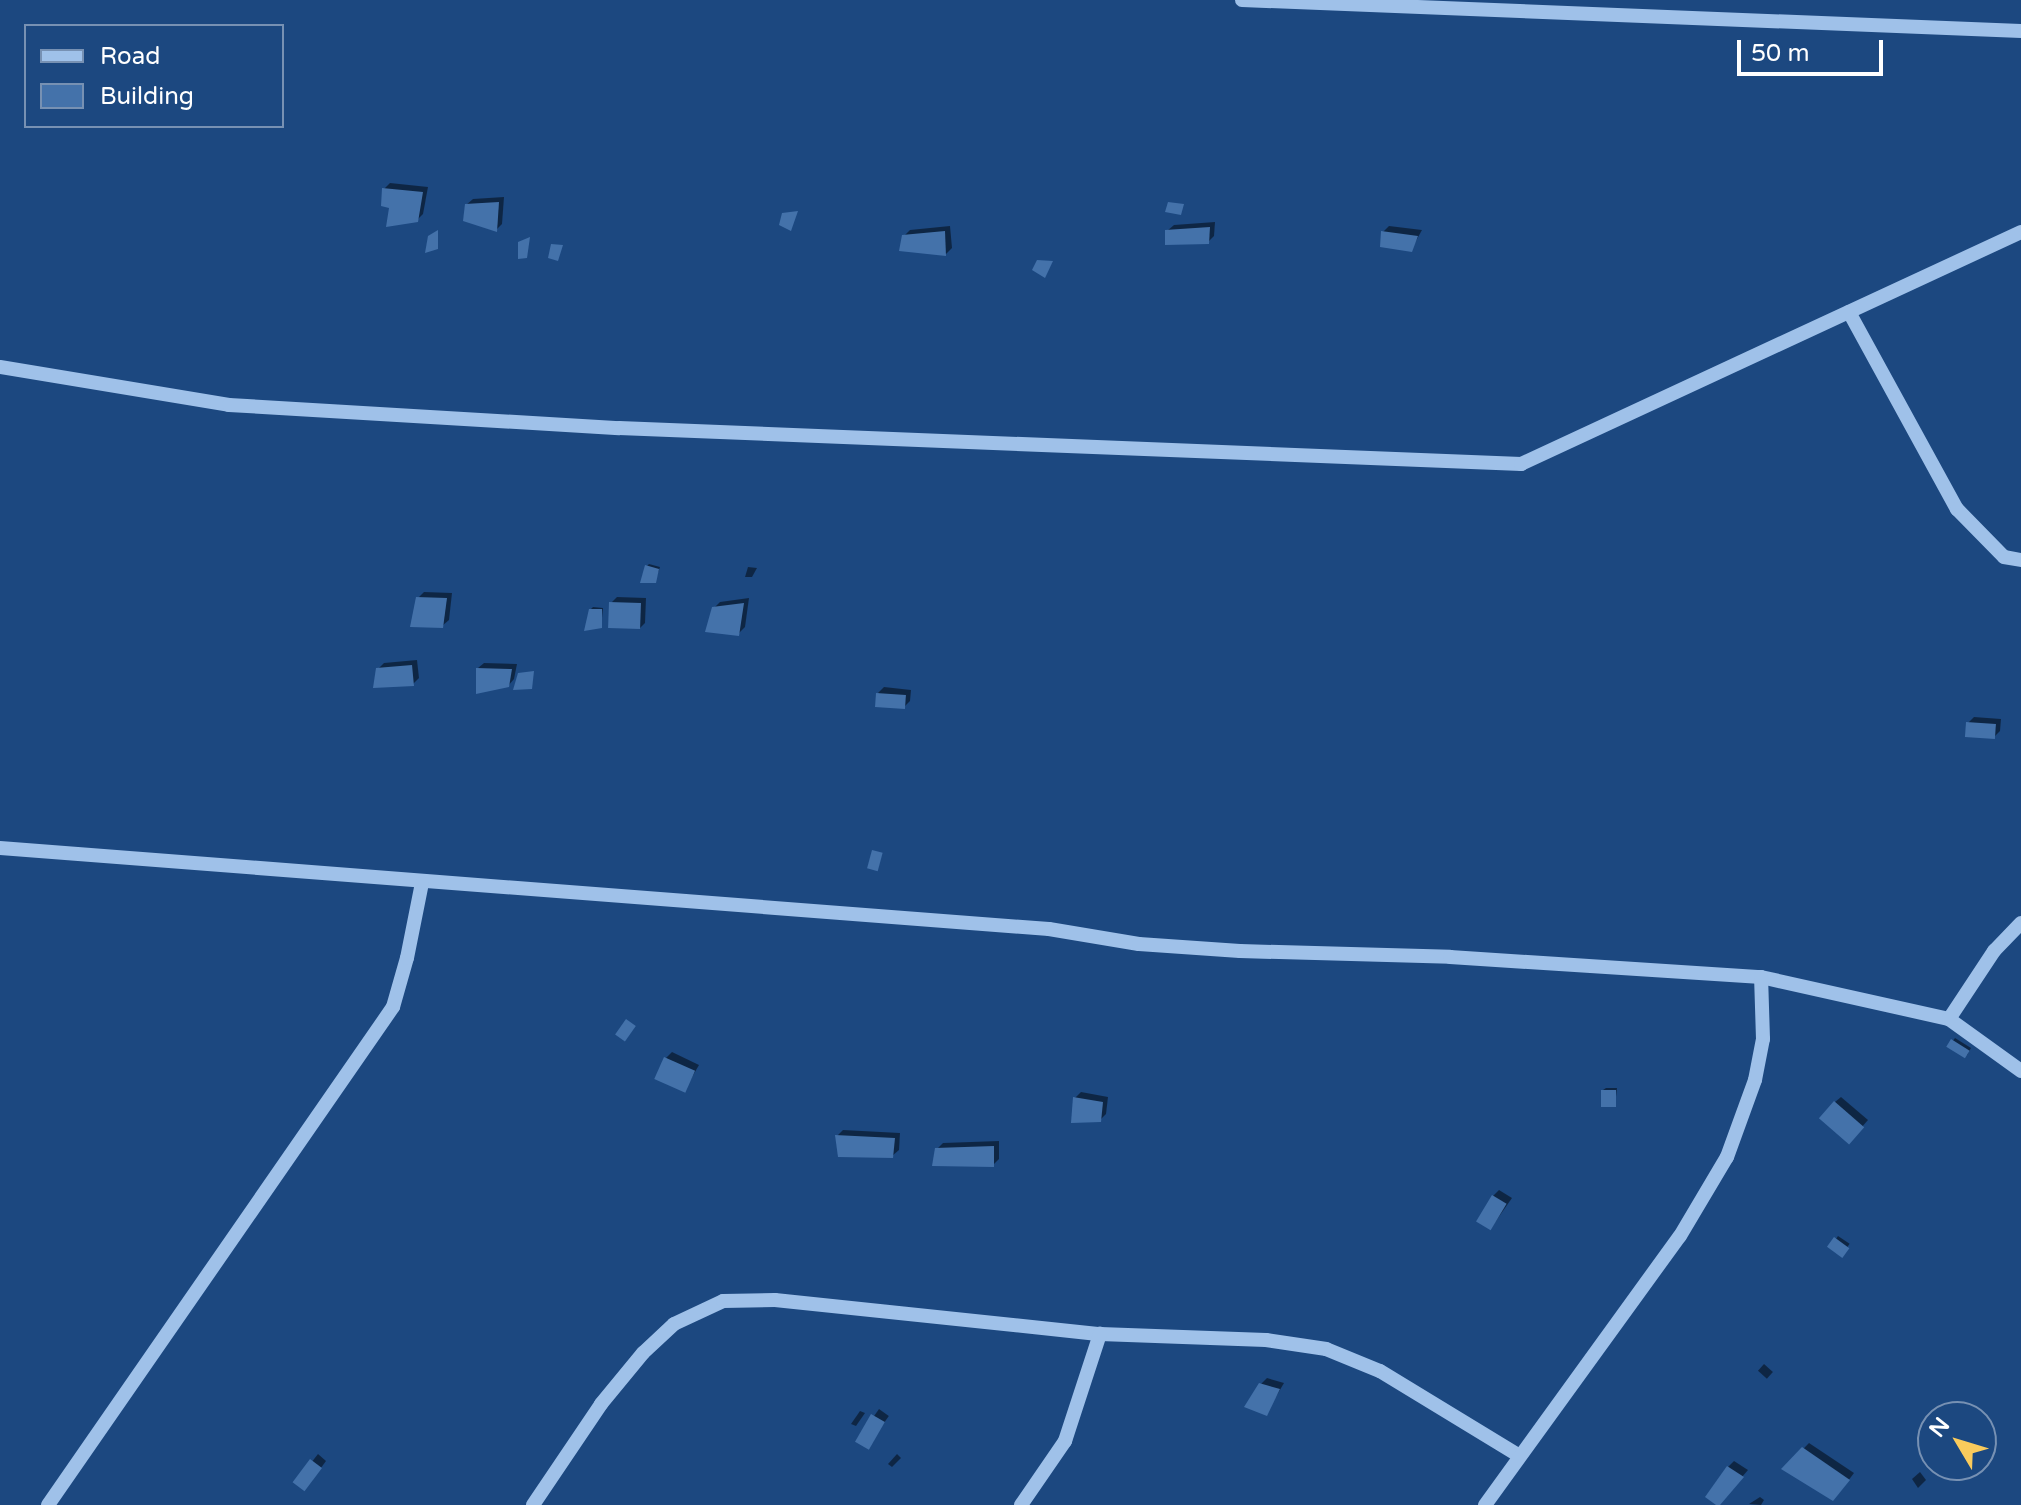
<!DOCTYPE html>
<style>
body{margin:0}
#map{position:relative;width:2021px;height:1505px;overflow:hidden;background:#1c4880;font-family:"Varela Round",sans-serif}
div>[style]{position:absolute}
[style*='--x']{left:calc(var(--x)*1px);top:calc(var(--y)*1px);width:calc(var(--w)*1px);rotate:calc(var(--a)*1deg)}
.shadow>*{inset:0;background:#0007;transform-origin:0 0}
.building>*{inset:0;background:#4472aa;transform-origin:0 0}
.minor>*{height:14px;margin:-7px;padding:0 7px;transform-origin:7px;border-radius:7px;background:#9fc1e9}
span{translate:-50% -50%;white-space:nowrap;text-align:center;line-height:1.15;-webkit-text-stroke:6px #1c4880;paint-order:stroke}
.legend{position:absolute;left:24px;top:24px;width:260px;height:104px;box-sizing:border-box;background:#1c4880;border:2px solid #7791b3;margin:0;padding:10px 14px;list-style:none;font-size:24px;color:#fff}
.legend li{display:flex;align-items:center;gap:16px;height:40px}
.legend b{width:40px;border:2px solid #7791b3}
.north{position:absolute;left:1917px;top:1401px;width:80px;height:80px;box-sizing:border-box;background:#1c4880;border:2px solid #7791b3;border-radius:50%;rotate:308deg;font-size:22px;font-weight:700;line-height:32px;text-align:center;color:#fff}
.north::after{content:'';display:block;margin:auto;width:28px;height:36px;background:#facb5c;clip-path:polygon(50% 0,100% 100%,50% 72%,0 100%)}
.scale{position:absolute;left:1737px;top:40px;width:146px;height:36px;box-sizing:border-box;border:4px solid #fff;border-top:0;padding-left:10px;font-size:24px;line-height:28px;white-space:nowrap;color:#fff;-webkit-text-stroke:6px #1c4880;paint-order:stroke}
</style>
<div id="map">
<div class="shadow">
<i style="clip-path:polygon(390px 183px,428px 187px,423px 214px,417px 220px,391px 207px,384px 189px)"></i>
<i style="clip-path:polygon(504px 197px,502px 224px,496px 230px,466px 205px,473px 199px)"></i>
<i style="clip-path:polygon(1215px 222px,1214px 236px,1208px 242px,1167px 231px,1174px 225px)"></i>
<i style="clip-path:polygon(950px 226px,952px 248px,946px 254px,904px 236px,910px 230px)"></i>
<i style="clip-path:polygon(1389px 226px,1422px 230px,1411px 250px,1383px 232px)"></i>
<i style="clip-path:polygon(649px 564px,660px 567px,655px 581px,647px 566px)"></i>
<i style="clip-path:polygon(748px 567px,757px 568px,752px 577px,745px 577px)"></i>
<i style="clip-path:polygon(424px 592px,452px 593px,449px 620px,442px 626px,418px 598px)"></i>
<i style="clip-path:polygon(617px 597px,646px 598px,645px 623px,639px 629px,611px 603px)"></i>
<i style="clip-path:polygon(749px 598px,745px 627px,739px 633px,714px 608px,720px 602px)"></i>
<i style="clip-path:polygon(593px 607px,603px 608px,601px 627px,590px 610px)"></i>
<i style="clip-path:polygon(417px 660px,419px 678px,413px 684px,378px 669px,384px 663px)"></i>
<i style="clip-path:polygon(484px 663px,517px 664px,514px 679px,508px 686px,478px 668px)"></i>
<i style="clip-path:polygon(884px 687px,911px 690px,910px 701px,904px 707px,878px 693px)"></i>
<i style="clip-path:polygon(1974px 717px,2001px 719px,2000px 731px,1994px 737px,1968px 723px)"></i>
<i style="clip-path:polygon(1955px 1038px,1971px 1048px,1967px 1055px,1948px 1047px)"></i>
<i style="clip-path:polygon(672px 1052px,699px 1065px,684px 1091px,666px 1058px)"></i>
<i style="clip-path:polygon(1606px 1088px,1617px 1088px,1615px 1105px,1603px 1090px)"></i>
<i style="clip-path:polygon(1081px 1092px,1108px 1097px,1106px 1114px,1100px 1120px,1075px 1098px)"></i>
<i style="clip-path:polygon(1841px 1097px,1868px 1120px,1854px 1136px,1835px 1102px)"></i>
<i style="clip-path:polygon(843px 1130px,900px 1133px,899px 1150px,892px 1156px,837px 1136px)"></i>
<i style="clip-path:polygon(999px 1141px,999px 1159px,993px 1165px,937px 1149px,943px 1143px)"></i>
<i style="clip-path:polygon(1499px 1190px,1512px 1198px,1491px 1228px,1493px 1196px)"></i>
<i style="left:1838px;top:1236px;width:14px;height:13px;rotate:34deg"></i>
<i style="left:1764px;top:1364px;width:12px;height:9px;rotate:42deg"></i>
<i style="clip-path:polygon(1267px 1378px,1284px 1383px,1266px 1414px,1261px 1384px)"></i>
<i style="left:879px;top:1409px;width:12px;height:39px;rotate:35deg"></i>
<i style="clip-path:polygon(860px 1411px,865px 1413px,856px 1426px,851px 1424px)"></i>
<i style="clip-path:polygon(1809px 1443px,1854px 1473px,1839px 1493px,1784px 1469px)"></i>
<i style="clip-path:polygon(318px 1454px,326px 1461px,310px 1483px,296px 1482px)"></i>
<i style="clip-path:polygon(897px 1454px,901px 1458px,892px 1467px,888px 1464px)"></i>
<i style="clip-path:polygon(1734px 1461px,1748px 1470px,1724px 1498px,1728px 1467px)"></i>
<i style="clip-path:polygon(1920px 1472px,1926px 1480px,1918px 1488px,1912px 1479px)"></i>
<i style="clip-path:polygon(1760px 1497px,1764px 1500px,1761px 1505px,1749px 1504px)"></i>
</div>
<div class="building">
<i style="clip-path:polygon(382px 188px,423px 192px,418px 222px,386px 227px,389px 208px,381px 206px)"></i>
<i style="clip-path:polygon(499px 202px,497px 232px,463px 221px,465px 204px)"></i>
<i style="clip-path:polygon(1168px 202px,1184px 204px,1181px 215px,1165px 212px)"></i>
<i style="clip-path:polygon(798px 211px,791px 231px,779px 225px,782px 213px)"></i>
<i style="clip-path:polygon(1210px 227px,1209px 244px,1165px 245px,1165px 230px)"></i>
<i style="clip-path:polygon(438px 230px,438px 249px,425px 253px,428px 236px)"></i>
<i style="clip-path:polygon(945px 231px,946px 256px,899px 251px,902px 235px)"></i>
<i style="clip-path:polygon(1381px 231px,1418px 236px,1412px 252px,1380px 247px)"></i>
<i style="clip-path:polygon(530px 237px,527px 258px,518px 259px,518px 242px)"></i>
<i style="clip-path:polygon(551px 244px,563px 245px,558px 261px,548px 258px)"></i>
<i style="clip-path:polygon(1037px 260px,1053px 261px,1045px 278px,1032px 270px)"></i>
<i style="clip-path:polygon(645px 565px,659px 569px,656px 583px,640px 583px)"></i>
<i style="clip-path:polygon(416px 597px,447px 598px,443px 628px,410px 627px)"></i>
<i style="left:609px;top:602px;width:32px;height:26px;rotate:2deg"></i>
<i style="clip-path:polygon(744px 603px,739px 636px,705px 632px,712px 607px)"></i>
<i style="clip-path:polygon(589px 609px,602px 609px,602px 628px,584px 631px)"></i>
<i style="clip-path:polygon(412px 665px,414px 686px,373px 688px,376px 668px)"></i>
<i style="clip-path:polygon(476px 668px,512px 669px,509px 687px,476px 694px)"></i>
<i style="clip-path:polygon(534px 671px,532px 689px,513px 690px,518px 673px)"></i>
<i style="left:876px;top:693px;width:30px;height:14px;rotate:4deg"></i>
<i style="left:1966px;top:722px;width:30px;height:15px;rotate:4deg"></i>
<i style="left:872px;top:850px;width:11px;height:19px;rotate:15deg"></i>
<i style="left:626px;top:1019px;width:12px;height:19px;rotate:35deg"></i>
<i style="left:1951px;top:1039px;width:22px;height:9px;rotate:32deg"></i>
<i style="left:664px;top:1057px;width:34px;height:24px;rotate:24deg"></i>
<i style="left:1601px;top:1090px;width:15px;height:17px"></i>
<i style="clip-path:polygon(1073px 1097px,1103px 1102px,1101px 1122px,1071px 1123px)"></i>
<i style="left:1834px;top:1101px;width:40px;height:23px;rotate:41deg"></i>
<i style="clip-path:polygon(835px 1135px,895px 1138px,893px 1158px,838px 1157px)"></i>
<i style="clip-path:polygon(994px 1146px,994px 1167px,932px 1166px,935px 1148px)"></i>
<i style="left:1492px;top:1195px;width:17px;height:31px;rotate:31deg"></i>
<i style="left:1834px;top:1237px;width:19px;height:12px;rotate:36deg"></i>
<i style="clip-path:polygon(1259px 1383px,1280px 1389px,1267px 1416px,1244px 1407px)"></i>
<i style="left:871px;top:1414px;width:16px;height:32px;rotate:30deg"></i>
<i style="clip-path:polygon(1802px 1447px,1850px 1480px,1833px 1501px,1781px 1469px)"></i>
<i style="left:310px;top:1459px;width:15px;height:29px;rotate:37deg"></i>
<i style="clip-path:polygon(1727px 1466px,1744px 1477px,1720px 1505px,1716px 1505px,1705px 1497px)"></i>
</div>
<div class="minor">
<i style="--x:1242;--y:0;--w:780;--a:2.28"></i>
<i style="--x:1849;--y:312;--w:225;--a:61.3"></i>
<i style="--x:1957;--y:509;--w:67;--a:45.6"></i>
<i style="--x:2004;--y:557;--w:17;--a:10"></i>
<i style="--x:0;--y:367;--w:232;--a:9.4"></i>
<i style="--x:229;--y:405;--w:391;--a:3.4"></i>
<i style="--x:619;--y:428;--w:903;--a:2.29"></i>
<i style="--x:1521;--y:464;--w:551;--a:-24.89"></i>
<i style="--x:0;--y:848;--w:1052;--a:4.42"></i>
<i style="--x:1049;--y:929;--w:91;--a:9.5"></i>
<i style="--x:1139;--y:944;--w:101;--a:4"></i>
<i style="--x:1240;--y:951;--w:210;--a:1.6"></i>
<i style="--x:1450;--y:957;--w:312;--a:3.7"></i>
<i style="--x:1761;--y:977;--w:193;--a:12.6"></i>
<i style="--x:1949;--y:1019;--w:89;--a:35.8"></i>
<i style="--x:1949;--y:1019;--w:82;--a:-56.5"></i>
<i style="--x:1994;--y:951;--w:39;--a:-46"></i>
<i style="--x:48;--y:1505;--w:606;--a:-55.29"></i>
<i style="--x:393;--y:1007;--w:51;--a:-74.1"></i>
<i style="--x:407;--y:958;--w:76;--a:-78.7"></i>
<i style="--x:533;--y:1505;--w:122;--a:-56"></i>
<i style="--x:601;--y:1404;--w:66;--a:-50.5"></i>
<i style="--x:643;--y:1353;--w:42;--a:-43.1"></i>
<i style="--x:674;--y:1324;--w:54;--a:-25.1"></i>
<i style="--x:723;--y:1301;--w:52;--a:-1.1"></i>
<i style="--x:775;--y:1300;--w:327;--a:6"></i>
<i style="--x:1100;--y:1334;--w:166;--a:2.1"></i>
<i style="--x:1266;--y:1340;--w:61;--a:8.5"></i>
<i style="--x:1326;--y:1349;--w:58;--a:22.2"></i>
<i style="--x:1380;--y:1371;--w:162;--a:31.3"></i>
<i style="--x:1021;--y:1505;--w:78;--a:-55.5"></i>
<i style="--x:1065;--y:1441;--w:113;--a:-71.9"></i>
<i style="--x:1485;--y:1505;--w:332;--a:-54.1"></i>
<i style="--x:1680;--y:1236;--w:92;--a:-59.3"></i>
<i style="--x:1727;--y:1157;--w:82;--a:-70"></i>
<i style="--x:1755;--y:1080;--w:42;--a:-79"></i>
<i style="--x:1763;--y:1039;--w:62;--a:-91.8"></i>
</div>
<ul class="legend">
<li><b style="height:10px;background:#9fc1e9"></b>Road</li>
<li><b style="height:22px;background:#4472aa"></b>Building</li>
</ul>
<div class="north">N</div>
<div class="scale">50 m</div>
</div>
